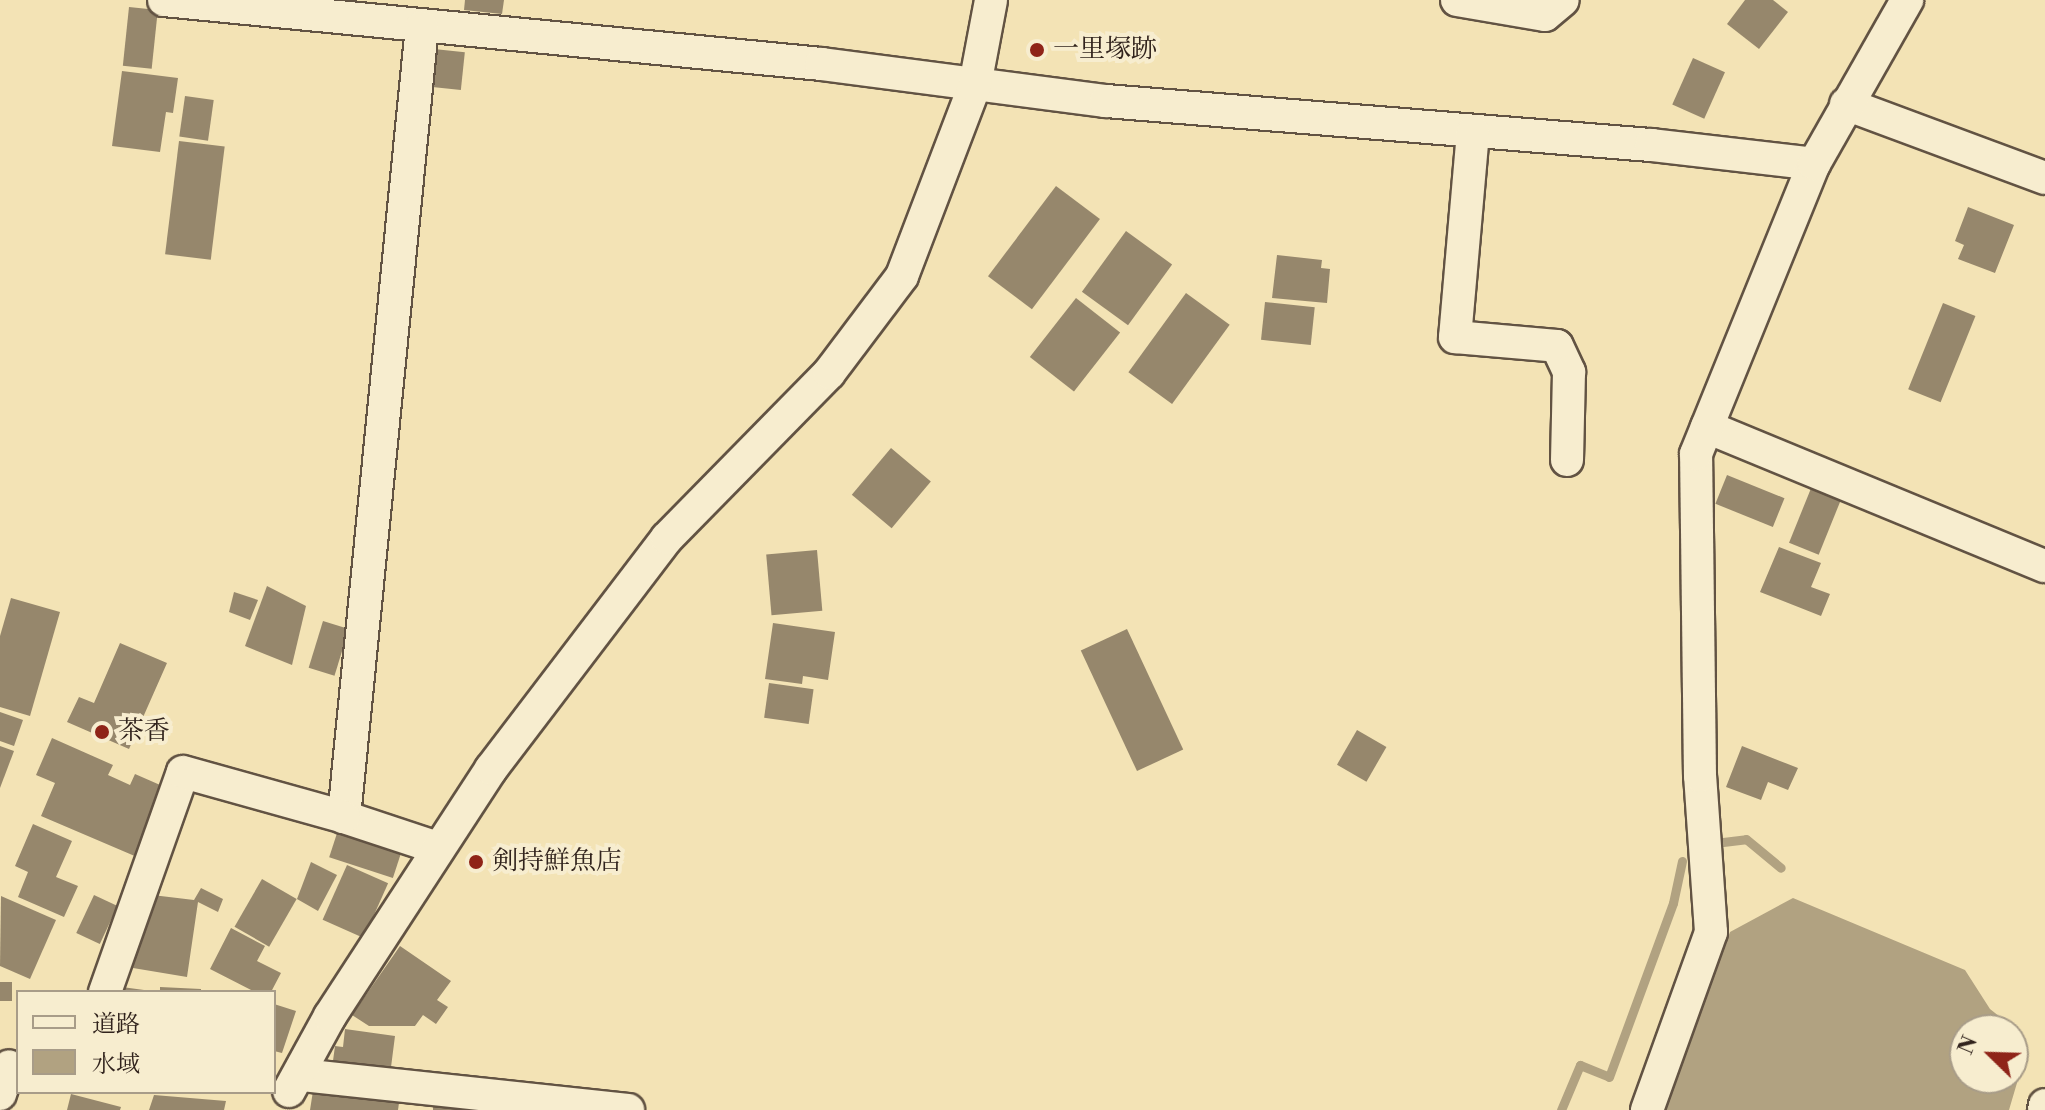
<!DOCTYPE html>
<meta charset="utf-8">
<style>
body{margin:0}
#map{position:relative;width:2045px;height:1110px;overflow:hidden;background:#f3e3b5;font-family:"Libre Bodoni","Noto Serif JP",serif}
div>[style]{position:absolute}
[style*='--x']{left:calc(var(--x)*1px);top:calc(var(--y)*1px);width:calc(var(--w)*1px);rotate:calc(var(--a)*1deg)}
.water>*{inset:0;background:#b1a281}
.stream>*{height:9px;margin:-4.5px;padding:0 4.5px;transform-origin:4.5px;border-radius:4.5px;background:#b1a281}
.building>*{inset:0;background:#96876c;transform-origin:0 0}
.roads{filter:drop-shadow(2px 0 #625343) drop-shadow(-2px 0 #625343) drop-shadow(0 2px #625343) drop-shadow(0 -2px #625343)}
.minor>*{height:32px;margin:-16px;padding:0 16px;transform-origin:16px;border-radius:16px;background:#f7edcf}
.dots>*{width:22px;height:22px;translate:-50% -50%;box-sizing:border-box;border:4px solid #f7edcf;border-radius:50%}
span{translate:-50% -50%;white-space:nowrap;text-align:center;line-height:1.15;-webkit-text-stroke:8px #f7edcf;paint-order:stroke}
.poi-label{font-size:26px;color:#31231d}
.left{translate:0 -50%;text-align:left}
.legend{position:absolute;left:16px;top:990px;width:260px;height:104px;box-sizing:border-box;background:#f7edcf;border:2px solid #a89c88;margin:0;padding:10px 14px;list-style:none;font-size:24px;color:#31231d}
.legend li{display:flex;align-items:center;gap:16px;height:40px}
.legend b{width:40px;border:2px solid #a89c88}
.north{position:absolute;left:1949px;top:1014px;width:80px;height:80px;box-sizing:border-box;background:#f7edcf;border:2px solid #a89c88;border-radius:50%;rotate:293deg;font-size:22px;font-weight:700;line-height:32px;text-align:center;color:#31231d}
.north::after{content:'';display:block;margin:auto;width:28px;height:36px;background:#8f2418;clip-path:polygon(50% 0,100% 100%,50% 72%,0 100%)}
</style>
<div id="map">
<div class="water">
<i style="clip-path:polygon(evenodd,1793px 898px,1965px 970px,1990px 1009px,2014px 1028px,2027px 1049px,2009px 1110px,1663px 1110px,1730px 932px,1793px 898px,1965px 1030px,2013px 1030px,2013px 1078px,1965px 1078px,1965px 1030px)"></i>
</div>
<div class="stream">
<i style="--x:1723;--y:842;--w:23;--a:-7"></i>
<i style="--x:1746;--y:839;--w:45;--a:39.6"></i>
<i style="--x:1561;--y:1110;--w:49;--a:-67.1"></i>
<i style="--x:1580;--y:1065;--w:31;--a:22"></i>
<i style="--x:1609;--y:1077;--w:185;--a:-69.8"></i>
<i style="--x:1673;--y:903;--w:43;--a:-77.9"></i>
</div>
<div class="building">
<i style="clip-path:polygon(465px 0,504px 0,502px 14px,464px 10px)"></i>
<i style="clip-path:polygon(1745px 0,1773px 0,1788px 12px,1759px 49px,1727px 24px)"></i>
<i style="left:129px;top:7px;width:29px;height:59px;rotate:6deg"></i>
<i style="left:434px;top:49px;width:31px;height:38px;rotate:6deg"></i>
<i style="left:1693px;top:58px;width:35px;height:51px;rotate:24deg"></i>
<i style="clip-path:polygon(122px 71px,178px 78px,173px 113px,166px 112px,160px 152px,112px 146px)"></i>
<i style="left:185px;top:96px;width:29px;height:41px;rotate:8deg"></i>
<i style="left:179px;top:141px;width:46px;height:114px;rotate:7deg"></i>
<i style="left:1056px;top:186px;width:55px;height:113px;rotate:37deg"></i>
<i style="clip-path:polygon(1968px 207px,2014px 225px,1995px 273px,1958px 259px,1964px 245px,1955px 241px)"></i>
<i style="left:1126px;top:231px;width:57px;height:75px;rotate:36deg"></i>
<i style="clip-path:polygon(1277px 255px,1322px 260px,1321px 268px,1330px 269px,1327px 303px,1272px 298px)"></i>
<i style="left:1186px;top:293px;width:54px;height:98px;rotate:36deg"></i>
<i style="left:1076px;top:298px;width:56px;height:75px;rotate:38deg"></i>
<i style="left:1265px;top:302px;width:50px;height:38px;rotate:6deg"></i>
<i style="left:1943px;top:303px;width:35px;height:93px;rotate:22deg"></i>
<i style="left:891px;top:448px;width:52px;height:61px;rotate:40deg"></i>
<i style="left:1727px;top:475px;width:62px;height:31px;rotate:22deg"></i>
<i style="left:1816px;top:476px;width:32px;height:72px;rotate:22deg"></i>
<i style="clip-path:polygon(1779px 547px,1821px 563px,1811px 587px,1830px 594px,1821px 616px,1760px 592px)"></i>
<i style="left:817px;top:550px;width:61px;height:51px;rotate:85deg"></i>
<i style="clip-path:polygon(267px 586px,306px 606px,292px 665px,245px 646px)"></i>
<i style="clip-path:polygon(234px 592px,258px 600px,250px 620px,229px 612px)"></i>
<i style="clip-path:polygon(11px 598px,60px 612px,30px 716px,0 707px,0 636px)"></i>
<i style="left:323px;top:621px;width:27px;height:49px;rotate:17deg"></i>
<i style="clip-path:polygon(773px 623px,835px 632px,828px 680px,803px 676px,802px 684px,765px 679px)"></i>
<i style="left:1127px;top:629px;width:133px;height:51px;rotate:65deg"></i>
<i style="clip-path:polygon(120px 643px,167px 663px,129px 749px,67px 722px,79px 697px,94px 703px)"></i>
<i style="left:769px;top:683px;width:45px;height:35px;rotate:8deg"></i>
<i style="clip-path:polygon(0 712px,23px 720px,14px 746px,0 741px)"></i>
<i style="left:1357px;top:730px;width:34px;height:40px;rotate:30deg"></i>
<i style="clip-path:polygon(52px 738px,113px 765px,108px 775px,130px 785px,135px 774px,167px 788px,137px 857px,41px 816px,55px 783px,36px 775px)"></i>
<i style="clip-path:polygon(0 746px,14px 751px,0 788px)"></i>
<i style="clip-path:polygon(1742px 746px,1798px 768px,1788px 790px,1768px 782px,1761px 800px,1726px 787px)"></i>
<i style="clip-path:polygon(33px 824px,72px 841px,56px 877px,78px 886px,64px 917px,18px 897px,28px 872px,15px 866px)"></i>
<i style="left:340px;top:824px;width:67px;height:35px;rotate:18deg"></i>
<i style="clip-path:polygon(311px 862px,337px 875px,318px 911px,297px 899px)"></i>
<i style="left:347px;top:865px;width:45px;height:60px;rotate:24deg"></i>
<i style="left:262px;top:879px;width:40px;height:55px;rotate:30deg"></i>
<i style="clip-path:polygon(201px 888px,223px 899px,218px 912px,198px 902px,187px 977px,133px 968px,144px 894px,194px 900px)"></i>
<i style="left:94px;top:895px;width:26px;height:42px;rotate:25deg"></i>
<i style="clip-path:polygon(1px 896px,56px 920px,30px 979px,0 966px)"></i>
<i style="clip-path:polygon(231px 928px,265px 946px,257px 961px,281px 973px,271px 992px,255px 992px,210px 969px)"></i>
<i style="clip-path:polygon(400px 946px,451px 981px,437px 1000px,448px 1007px,436px 1024px,423px 1015px,415px 1026px,369px 1026px,352px 1015px)"></i>
<i style="left:0;top:982px;width:12px;height:19px"></i>
<i style="clip-path:polygon(122px 987px,144px 990px,144px 992px,121px 992px)"></i>
<i style="clip-path:polygon(160px 987px,201px 989px,201px 992px,160px 992px)"></i>
<i style="clip-path:polygon(274px 1004px,296px 1011px,282px 1053px,274px 1051px)"></i>
<i style="clip-path:polygon(345px 1029px,395px 1036px,390px 1075px,332px 1068px,335px 1046px,343px 1047px)"></i>
<i style="clip-path:polygon(313px 1091px,399px 1103px,398px 1110px,310px 1110px)"></i>
<i style="clip-path:polygon(71px 1094px,121px 1107px,120px 1110px,67px 1110px)"></i>
<i style="clip-path:polygon(154px 1095px,226px 1101px,224px 1110px,149px 1110px)"></i>
<i style="clip-path:polygon(433px 1104px,461px 1108px,461px 1110px,433px 1110px)"></i>
</div>
<div class="roads">
<div class="minor">
<i style="--x:164;--y:0;--w:660;--a:5.56"></i>
<i style="--x:821;--y:64;--w:287;--a:7.4"></i>
<i style="--x:1106;--y:101;--w:547;--a:4.62"></i>
<i style="--x:1651;--y:145;--w:164;--a:6.6"></i>
<i style="--x:1457;--y:0;--w:89;--a:9.7"></i>
<i style="--x:1545;--y:15;--w:23;--a:-40"></i>
<i style="--x:422;--y:27;--w:794;--a:95.64"></i>
<i style="--x:344;--y:817;--w:99;--a:18.3"></i>
<i style="--x:1846;--y:104;--w:212;--a:20.4"></i>
<i style="--x:1473;--y:132;--w:206;--a:95"></i>
<i style="--x:1455;--y:337;--w:102;--a:5"></i>
<i style="--x:1557;--y:346;--w:29;--a:65"></i>
<i style="--x:1569;--y:372;--w:88;--a:91.3"></i>
<i style="--x:1707;--y:427;--w:365;--a:22.4"></i>
<i style="--x:105;--y:992;--w:233;--a:-70.5"></i>
<i style="--x:183;--y:772;--w:167;--a:15.6"></i>
<i style="--x:302;--y:1075;--w:328;--a:6.1"></i>
<i style="--x:289;--y:1091;--w:85;--a:-61.3"></i>
<i style="--x:330;--y:1016;--w:295;--a:-56.9"></i>
<i style="--x:491;--y:769;--w:290;--a:-52.7"></i>
<i style="--x:667;--y:538;--w:231;--a:-45.5"></i>
<i style="--x:829;--y:373;--w:121;--a:-53"></i>
<i style="--x:902;--y:276;--w:204;--a:-69.1"></i>
<i style="--x:975;--y:85;--w:86;--a:-79.3"></i>
<i style="--x:0;--y:1094;--w:29;--a:-72"></i>
<i style="--x:1647;--y:1110;--w:189;--a:-70.2"></i>
<i style="--x:1711;--y:932;--w:156;--a:-94"></i>
<i style="--x:1700;--y:776;--w:322;--a:-90.7"></i>
<i style="--x:1696;--y:454;--w:313;--a:-67.9"></i>
<i style="--x:1814;--y:164;--w:189;--a:-60.4"></i>
<i style="--x:2044;--y:1110;--w:5;--a:-79"></i>
</div>
</div>
<div class="dots">
<i style="left:1037px;top:50px;background:#8f2418"></i>
<i style="left:102px;top:732px;background:#8f2418"></i>
<i style="left:476px;top:862px;background:#8f2418"></i>
</div>
<div class="poi-label">
<span class="left" style="left:1053px;top:50px">一里塚跡</span>
<span class="left" style="left:118px;top:732px">茶香</span>
<span class="left" style="left:492px;top:862px">剣持鮮魚店</span>
</div>
<ul class="legend">
<li><b style="height:10px;background:#f7edcf"></b>道路</li>
<li><b style="height:22px;background:#b1a281"></b>水域</li>
</ul>
<div class="north">N</div>
</div>
